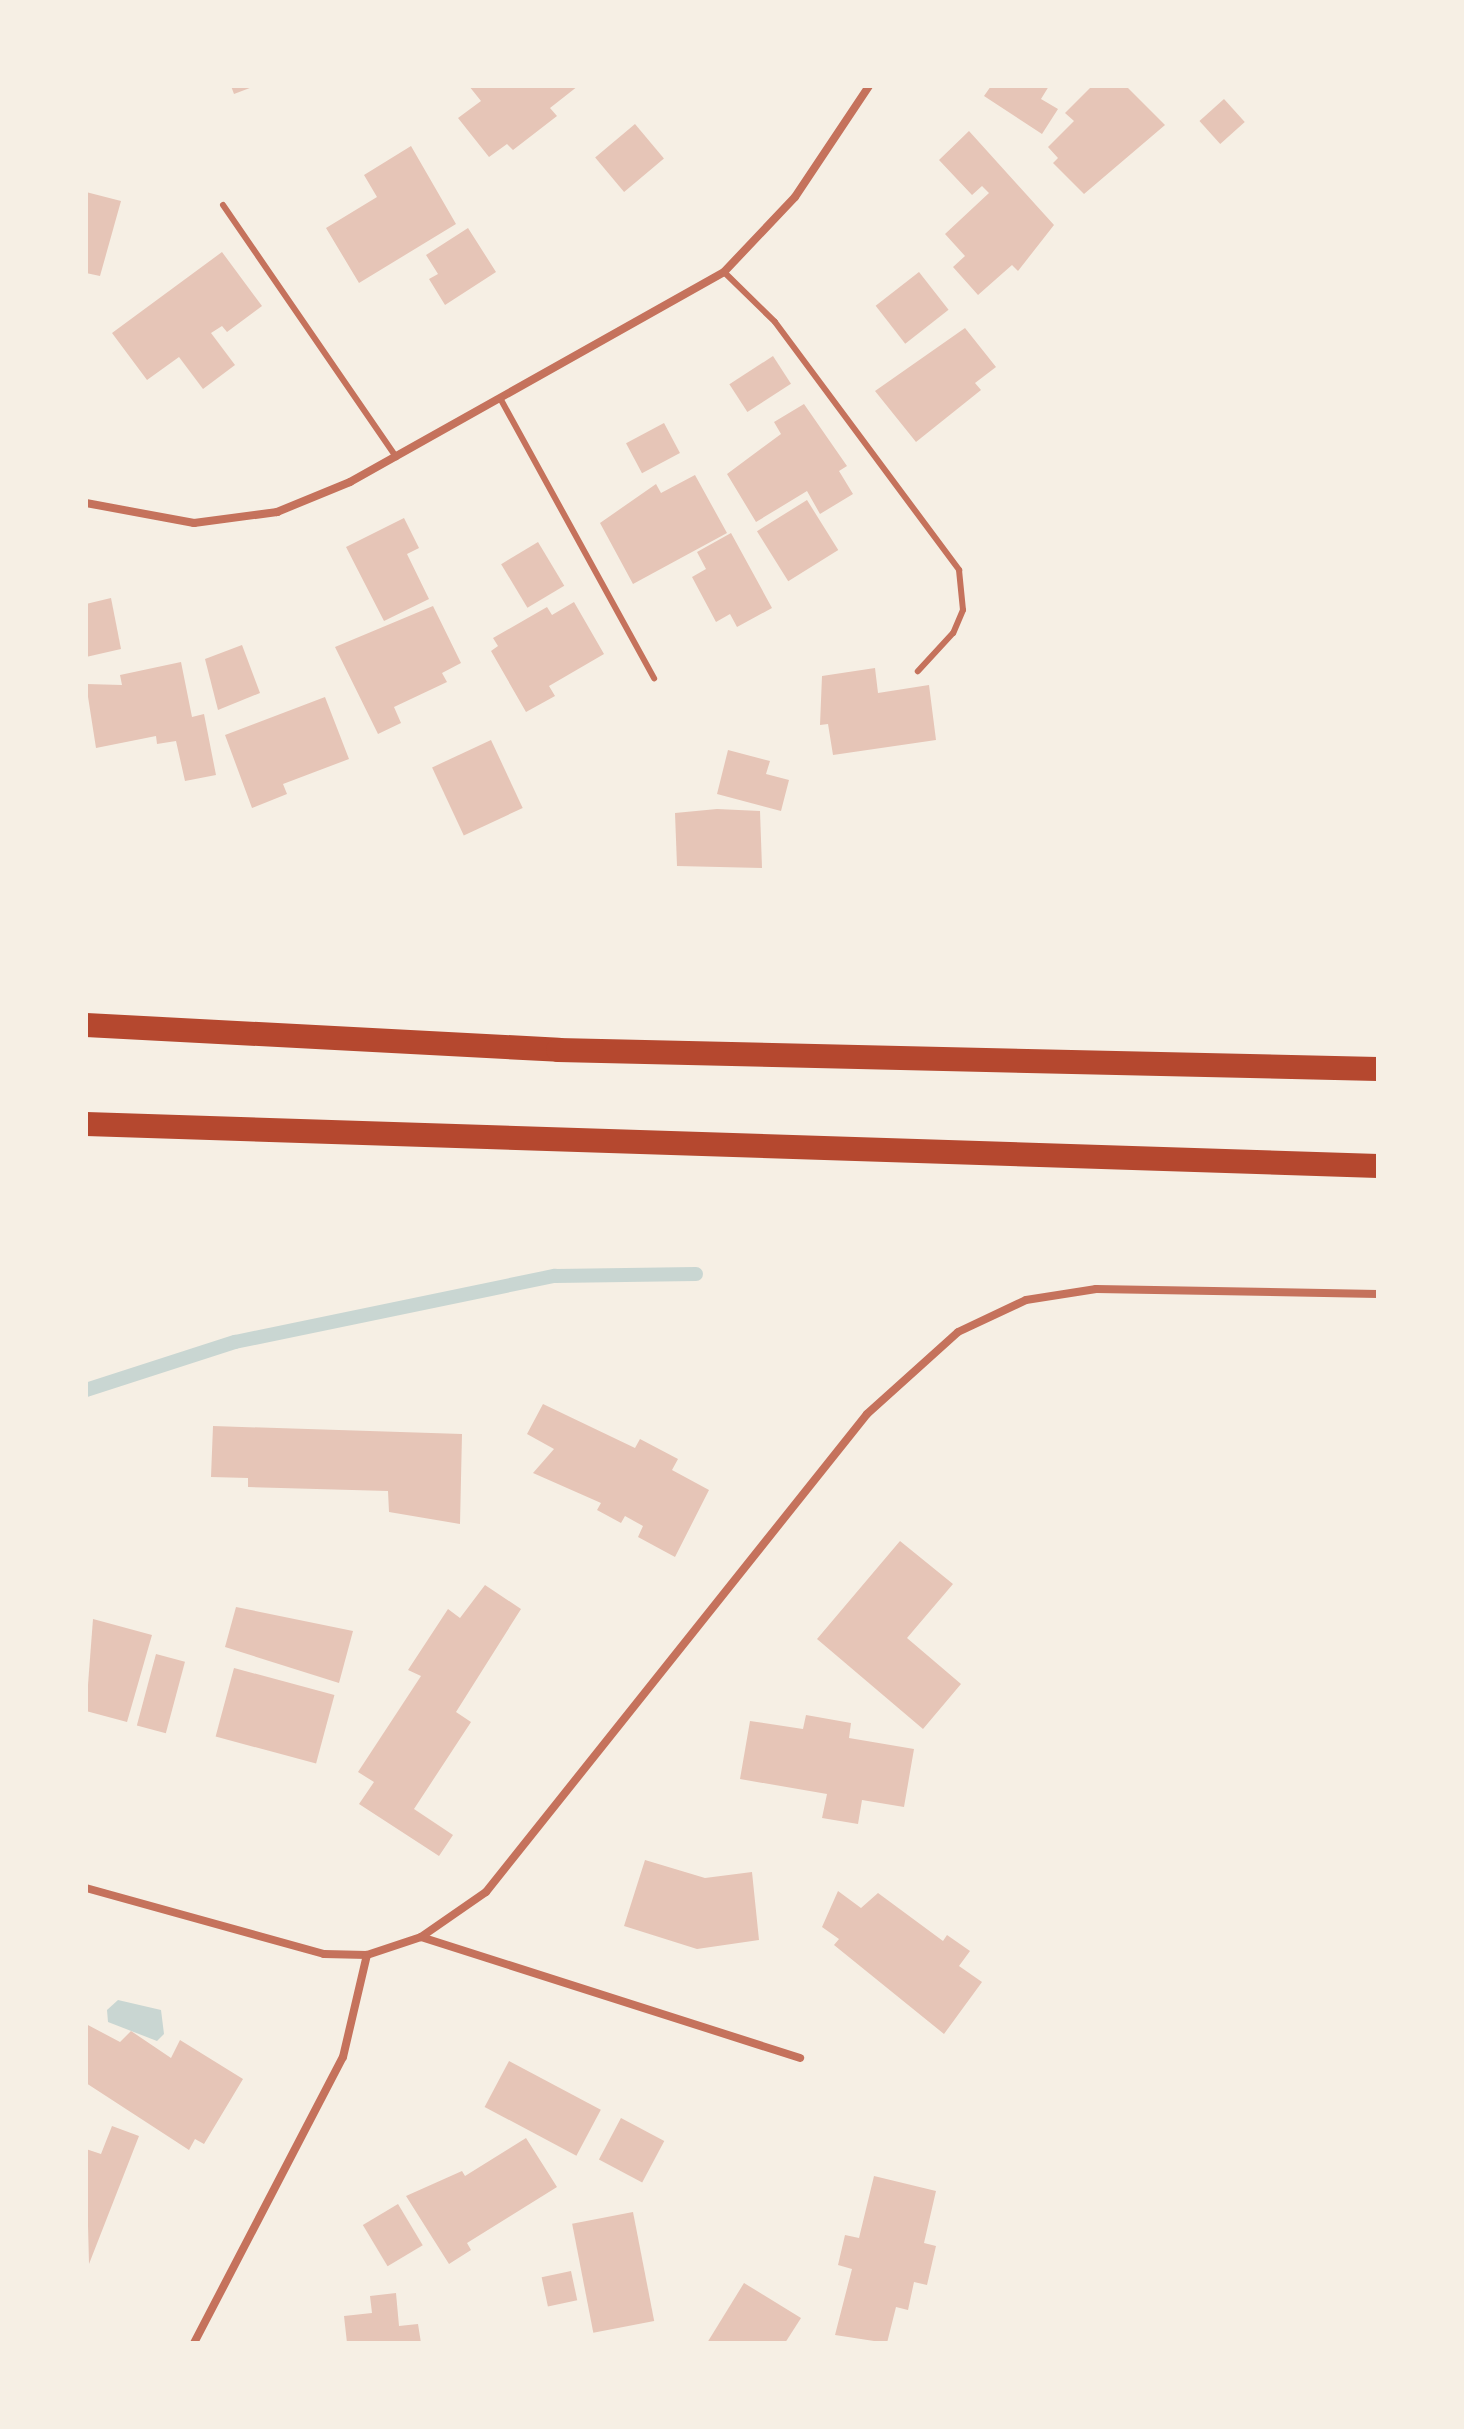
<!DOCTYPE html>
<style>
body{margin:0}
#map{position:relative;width:1464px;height:2429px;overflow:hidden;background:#f6efe4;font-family:"Roboto Serif",serif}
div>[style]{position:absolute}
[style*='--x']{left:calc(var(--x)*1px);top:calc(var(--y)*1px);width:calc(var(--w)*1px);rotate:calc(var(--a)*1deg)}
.water>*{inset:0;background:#c9d6d2}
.stream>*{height:14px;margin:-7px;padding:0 7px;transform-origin:7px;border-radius:7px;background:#c9d6d2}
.building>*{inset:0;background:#e6c5b7;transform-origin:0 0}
.service>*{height:6px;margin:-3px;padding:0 3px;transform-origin:3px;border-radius:3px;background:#c5725c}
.minor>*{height:8px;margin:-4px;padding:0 4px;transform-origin:4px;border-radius:4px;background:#c5725c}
.motorway>*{height:24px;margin:-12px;padding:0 12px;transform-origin:12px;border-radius:12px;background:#b5482f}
span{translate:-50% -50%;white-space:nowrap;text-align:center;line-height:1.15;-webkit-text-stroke:8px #f6efe4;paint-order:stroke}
.frame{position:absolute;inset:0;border:88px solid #f6efe4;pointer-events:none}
</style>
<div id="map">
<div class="water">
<i style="clip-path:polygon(118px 2000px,161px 2010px,164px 2034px,157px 2041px,108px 2022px,107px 2010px)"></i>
</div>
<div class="stream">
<i style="--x:86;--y:1390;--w:157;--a:-17.9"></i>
<i style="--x:235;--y:1342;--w:327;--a:-11.7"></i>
<i style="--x:555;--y:1276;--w:141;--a:-0.8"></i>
</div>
<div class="building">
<i style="clip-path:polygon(231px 86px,255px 86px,234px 94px)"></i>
<i style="clip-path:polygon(469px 86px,578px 86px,550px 108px,557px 116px,513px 150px,507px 144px,489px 157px,458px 118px,481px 101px)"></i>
<i style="clip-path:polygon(991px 86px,1049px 86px,1041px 99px,1058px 109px,1042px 134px,984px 96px)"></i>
<i style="clip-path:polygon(1092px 86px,1126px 86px,1165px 125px,1084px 194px,1053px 163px,1058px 158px,1048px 147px,1074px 121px,1065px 113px)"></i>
<i style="left:1224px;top:99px;width:31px;height:33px;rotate:48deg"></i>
<i style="left:635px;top:124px;width:45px;height:52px;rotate:50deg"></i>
<i style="clip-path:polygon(969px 131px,1054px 225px,1018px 271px,1012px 265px,978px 295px,953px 267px,965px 256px,945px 234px,989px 193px,982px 186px,972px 195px,939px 160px)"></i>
<i style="clip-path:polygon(411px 146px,456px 224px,359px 283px,326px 228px,377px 197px,364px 175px)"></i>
<i style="clip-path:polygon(86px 192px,121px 201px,100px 276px,86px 273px)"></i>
<i style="clip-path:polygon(468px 228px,496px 272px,445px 305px,429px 279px,438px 274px,426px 255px)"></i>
<i style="clip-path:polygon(222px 252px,262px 306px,227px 332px,222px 326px,211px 333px,235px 365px,203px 389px,179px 357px,147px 380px,112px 333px)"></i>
<i style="left:919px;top:272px;width:48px;height:55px;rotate:52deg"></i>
<i style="clip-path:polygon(965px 328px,996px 367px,975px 383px,981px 390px,916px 442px,875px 391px)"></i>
<i style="left:773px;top:356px;width:33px;height:52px;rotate:57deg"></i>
<i style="clip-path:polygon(804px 404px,847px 466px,839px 471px,853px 494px,820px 514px,807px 491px,756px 522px,727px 474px,781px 434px,774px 422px)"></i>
<i style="left:664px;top:423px;width:34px;height:43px;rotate:62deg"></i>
<i style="clip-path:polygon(695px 475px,727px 533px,633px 584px,600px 523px,656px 484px,661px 493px)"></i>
<i style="left:807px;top:500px;width:59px;height:59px;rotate:58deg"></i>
<i style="clip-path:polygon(404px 518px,419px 548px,407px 554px,429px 599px,384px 621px,346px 547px)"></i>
<i style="clip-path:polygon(731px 533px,772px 608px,737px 627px,730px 614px,716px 622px,692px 577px,706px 569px,697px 552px)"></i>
<i style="left:538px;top:542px;width:51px;height:43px;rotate:59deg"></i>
<i style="clip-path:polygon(111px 598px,121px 649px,86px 657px,86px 604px)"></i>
<i style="clip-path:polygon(574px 602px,604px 654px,549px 686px,555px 696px,526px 712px,491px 651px,498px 646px,493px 638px,547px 607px,552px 615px)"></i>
<i style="clip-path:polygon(433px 606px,461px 663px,442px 673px,447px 682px,394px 707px,401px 723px,378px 734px,335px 647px)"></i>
<i style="clip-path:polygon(242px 645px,260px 693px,218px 710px,205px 659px)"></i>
<i style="clip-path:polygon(181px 662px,192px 717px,204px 714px,216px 775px,185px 781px,176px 741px,157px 744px,156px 736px,96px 748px,86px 684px,122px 685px,120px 675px)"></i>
<i style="clip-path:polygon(875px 668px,878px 693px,929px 685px,936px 740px,833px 755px,828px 724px,820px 725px,822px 676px)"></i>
<i style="clip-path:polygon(325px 697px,349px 759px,283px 784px,287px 794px,252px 808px,225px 735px)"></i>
<i style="left:491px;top:740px;width:75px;height:65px;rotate:65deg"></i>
<i style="clip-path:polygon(728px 750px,770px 761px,766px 774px,789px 780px,781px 811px,717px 794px)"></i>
<i style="clip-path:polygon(717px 809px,760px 811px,762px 868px,677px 866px,675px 813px)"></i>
<i style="clip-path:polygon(543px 1404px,635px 1448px,640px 1439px,678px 1459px,672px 1470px,709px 1490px,675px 1557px,638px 1537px,643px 1526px,625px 1516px,621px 1523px,597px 1510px,601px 1503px,533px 1473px,554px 1449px,527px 1434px)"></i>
<i style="clip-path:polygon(213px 1426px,462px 1434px,460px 1524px,389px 1512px,388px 1491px,248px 1487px,248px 1478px,211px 1477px)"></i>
<i style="clip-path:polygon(900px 1541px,953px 1584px,907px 1638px,961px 1684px,923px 1729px,817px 1639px)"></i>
<i style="clip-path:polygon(485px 1585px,521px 1609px,456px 1712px,471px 1722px,414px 1809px,453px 1835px,439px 1856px,359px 1804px,374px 1782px,358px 1772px,421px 1676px,408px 1670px,448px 1609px,460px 1618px)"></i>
<i style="clip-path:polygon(236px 1607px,353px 1631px,339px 1683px,225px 1647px)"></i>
<i style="clip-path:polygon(93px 1619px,152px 1635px,127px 1722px,86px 1711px)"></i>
<i style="left:156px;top:1654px;width:30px;height:74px;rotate:15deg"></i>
<i style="left:234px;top:1668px;width:104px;height:71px;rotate:15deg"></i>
<i style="clip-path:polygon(806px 1715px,851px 1723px,849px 1738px,914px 1749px,904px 1807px,862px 1800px,858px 1824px,822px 1818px,827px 1794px,740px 1779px,750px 1721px,803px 1729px)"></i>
<i style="clip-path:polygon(645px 1860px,705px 1878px,752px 1872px,759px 1940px,697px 1949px,624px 1926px)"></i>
<i style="clip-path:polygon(838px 1891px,861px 1908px,878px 1893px,943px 1941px,947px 1935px,970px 1951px,959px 1966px,982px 1982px,944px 2034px,834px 1945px,839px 1939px,822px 1927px)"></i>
<i style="clip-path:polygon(86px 2024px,120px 2042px,131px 2031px,171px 2058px,180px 2040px,243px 2079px,204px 2144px,195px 2139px,189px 2150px,86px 2083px)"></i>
<i style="left:509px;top:2061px;width:104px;height:52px;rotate:28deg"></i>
<i style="left:621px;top:2118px;width:49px;height:47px;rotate:28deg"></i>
<i style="clip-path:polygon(112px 2126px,139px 2136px,89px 2264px,86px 2149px,101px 2154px)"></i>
<i style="clip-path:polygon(526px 2138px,557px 2187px,467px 2243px,471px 2250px,449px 2264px,406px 2196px,462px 2171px,465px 2176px)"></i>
<i style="clip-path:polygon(874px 2176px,936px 2191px,924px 2243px,936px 2246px,927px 2285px,914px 2282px,908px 2310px,896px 2307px,887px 2343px,835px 2335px,852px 2269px,838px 2265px,845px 2235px,859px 2238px)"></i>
<i style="left:398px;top:2204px;width:48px;height:41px;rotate:59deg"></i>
<i style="left:633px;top:2212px;width:111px;height:62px;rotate:79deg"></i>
<i style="left:571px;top:2271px;width:30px;height:30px;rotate:78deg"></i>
<i style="clip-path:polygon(744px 2283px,801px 2318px,785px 2343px,707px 2343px)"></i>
<i style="clip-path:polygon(396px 2293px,399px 2326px,418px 2324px,421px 2343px,347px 2343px,344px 2316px,372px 2313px,370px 2296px)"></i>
</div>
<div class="service">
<i style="--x:223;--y:205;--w:306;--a:55.5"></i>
<i style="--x:724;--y:272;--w:71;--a:44.4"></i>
<i style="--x:775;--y:322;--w:309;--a:53.4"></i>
<i style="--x:959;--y:570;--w:40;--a:84.3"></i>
<i style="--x:963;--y:610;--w:25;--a:113"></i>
<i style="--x:953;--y:633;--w:52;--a:132.6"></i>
<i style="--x:500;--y:398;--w:320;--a:61.2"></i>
</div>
<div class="minor">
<i style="--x:86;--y:503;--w:110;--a:10.5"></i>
<i style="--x:194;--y:523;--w:84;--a:-7.5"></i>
<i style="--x:277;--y:512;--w:79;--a:-22.3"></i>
<i style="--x:350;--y:482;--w:429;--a:-29.3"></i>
<i style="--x:724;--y:272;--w:103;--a:-46.6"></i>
<i style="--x:795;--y:197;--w:133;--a:-56.3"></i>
<i style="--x:86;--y:1888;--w:247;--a:15.5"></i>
<i style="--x:324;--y:1954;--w:43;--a:1.3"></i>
<i style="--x:367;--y:1955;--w:57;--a:-18.4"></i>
<i style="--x:421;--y:1937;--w:79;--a:-34.7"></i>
<i style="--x:486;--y:1892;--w:611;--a:-51.44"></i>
<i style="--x:867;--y:1414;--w:122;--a:-42"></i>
<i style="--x:958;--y:1332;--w:75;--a:-25.2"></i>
<i style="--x:1026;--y:1300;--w:71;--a:-8.9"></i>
<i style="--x:1096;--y:1289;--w:282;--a:1"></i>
<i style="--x:421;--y:1937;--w:398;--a:17.7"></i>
<i style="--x:194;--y:2343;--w:322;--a:-62.5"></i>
<i style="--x:343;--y:2057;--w:105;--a:-76.8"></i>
</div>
<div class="motorway">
<i style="--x:86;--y:1025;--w:473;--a:3"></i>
<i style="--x:558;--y:1050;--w:820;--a:1.33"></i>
<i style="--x:86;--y:1124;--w:1293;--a:1.86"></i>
</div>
<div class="frame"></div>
</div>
